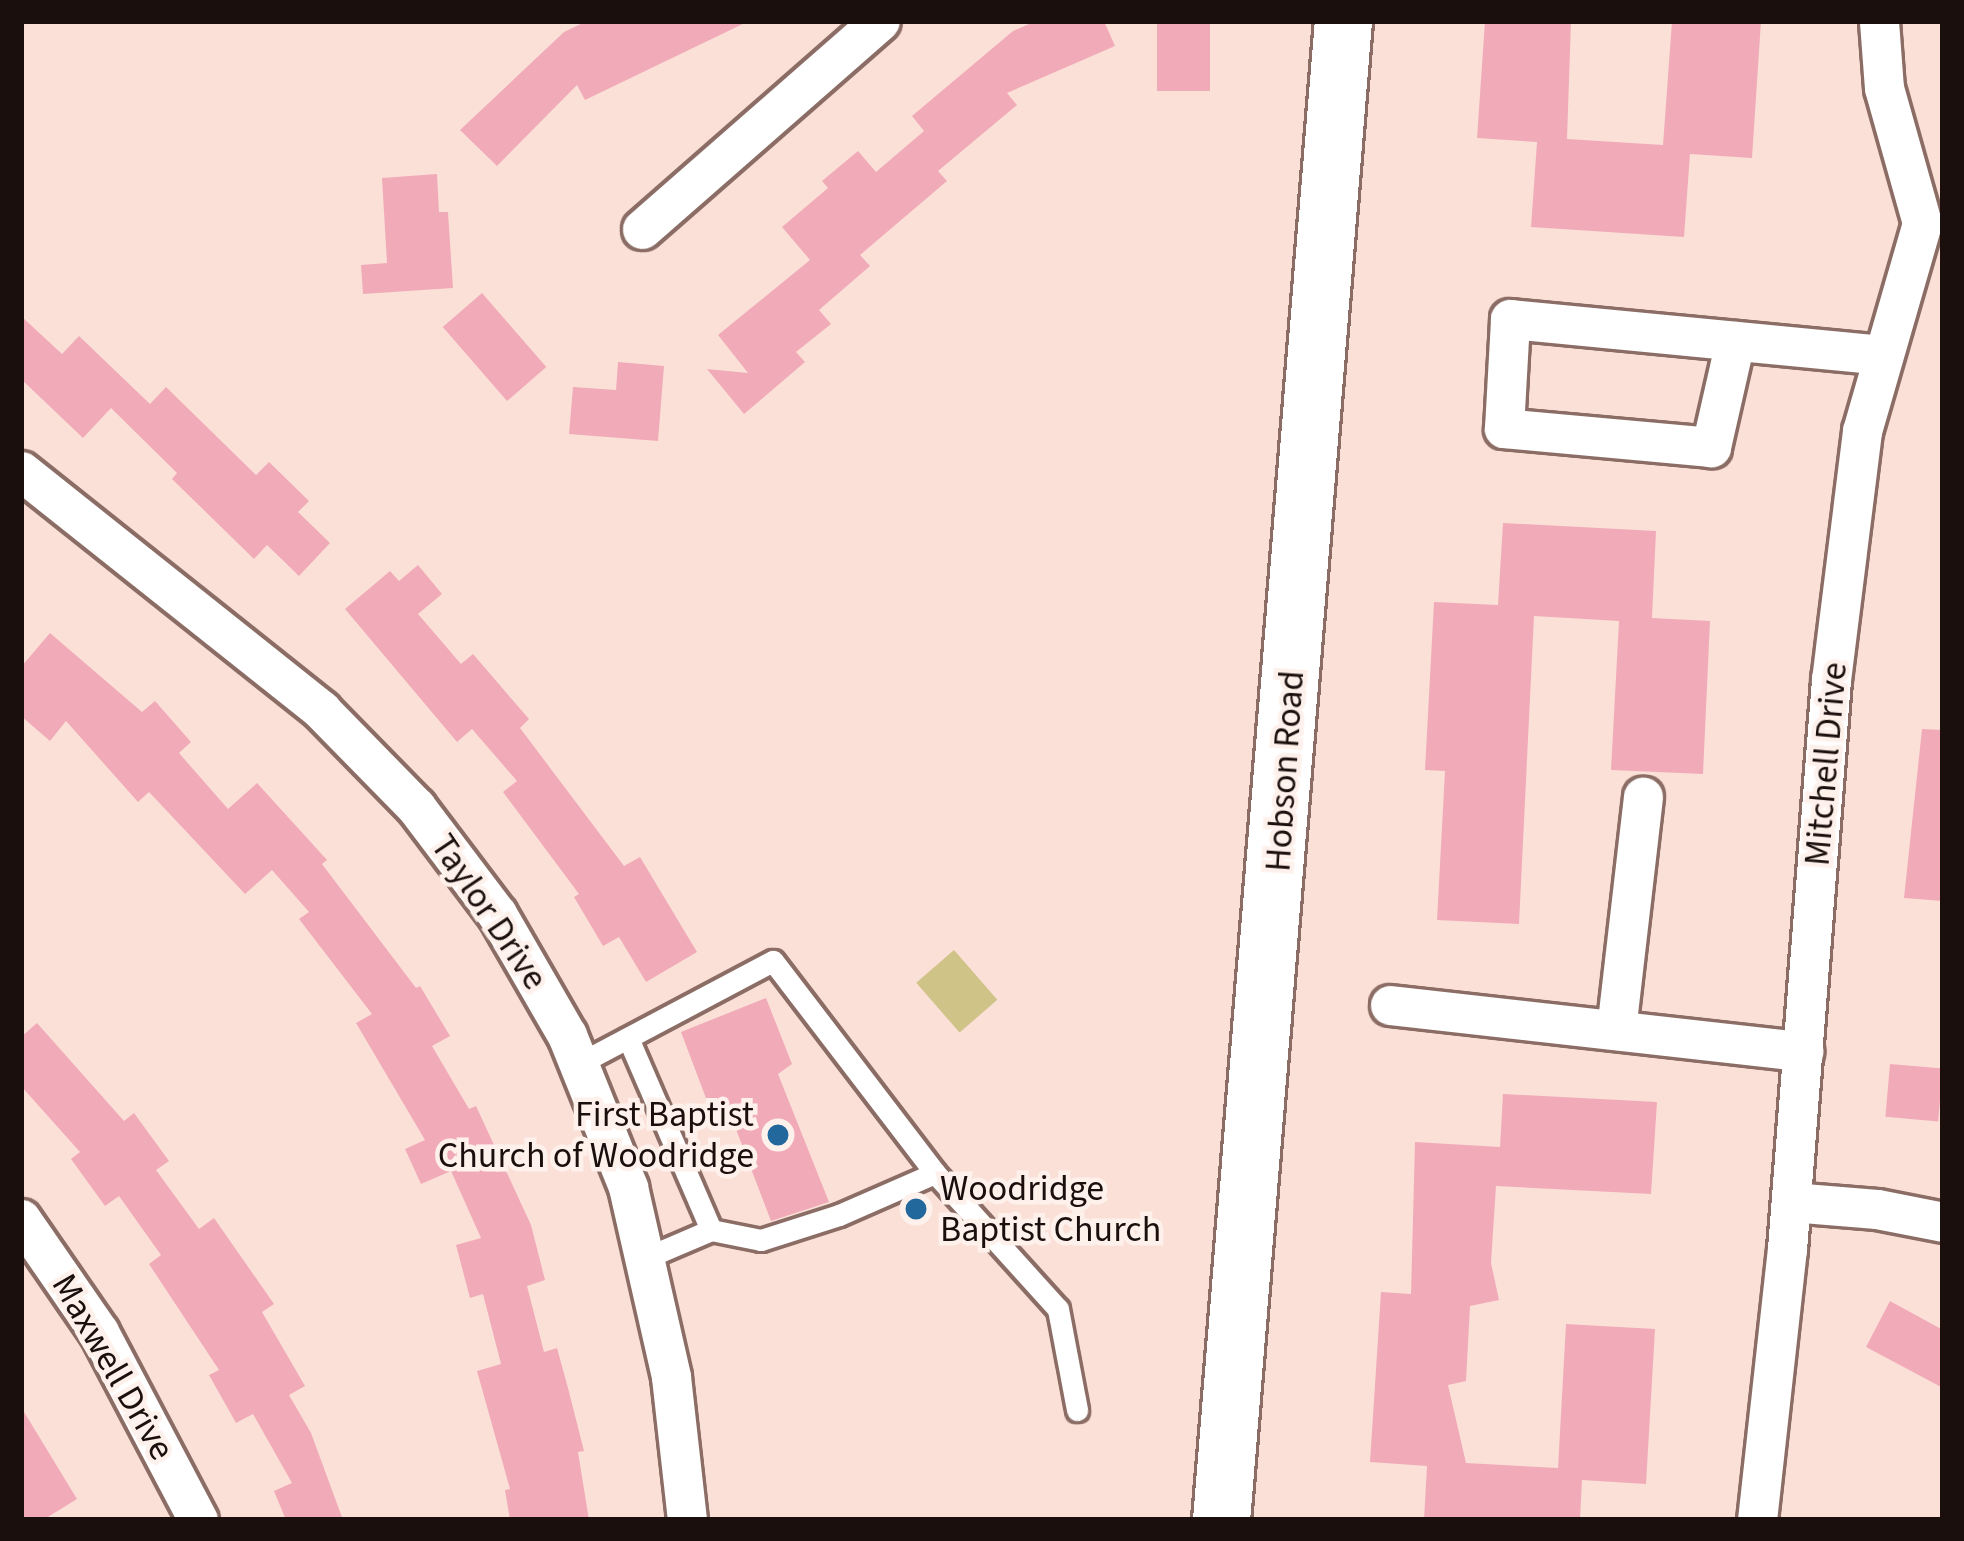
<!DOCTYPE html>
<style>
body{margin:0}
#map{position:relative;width:1964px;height:1541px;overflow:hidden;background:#fbe0d8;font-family:"Source Sans 3",sans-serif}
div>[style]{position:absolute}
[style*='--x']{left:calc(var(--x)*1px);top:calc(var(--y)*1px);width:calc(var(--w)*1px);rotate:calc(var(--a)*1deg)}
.green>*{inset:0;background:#cfc388;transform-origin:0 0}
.building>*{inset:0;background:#f1abb8;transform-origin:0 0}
.roads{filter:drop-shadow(3px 0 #8b6d65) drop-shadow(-3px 0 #8b6d65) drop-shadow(0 3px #8b6d65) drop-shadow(0 -3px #8b6d65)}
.lane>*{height:21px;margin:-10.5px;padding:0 10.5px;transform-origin:10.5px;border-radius:10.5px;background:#fff}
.street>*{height:39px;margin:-19.5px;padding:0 19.5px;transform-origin:19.5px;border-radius:19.5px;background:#fff}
.secondary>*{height:57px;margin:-28.5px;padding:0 28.5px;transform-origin:28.5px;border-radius:28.5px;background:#fff}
.dots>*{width:33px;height:33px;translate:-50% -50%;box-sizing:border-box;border:6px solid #fef1ec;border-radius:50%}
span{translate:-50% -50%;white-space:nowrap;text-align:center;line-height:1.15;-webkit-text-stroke:9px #fef1ec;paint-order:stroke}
.street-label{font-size:36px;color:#1a0f0c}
.poi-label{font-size:36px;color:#1a0f0c}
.right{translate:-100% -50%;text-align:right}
.left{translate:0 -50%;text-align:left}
.frame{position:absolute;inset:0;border:24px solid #1a0f0c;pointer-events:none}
</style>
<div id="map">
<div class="green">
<i style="left:954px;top:950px;width:66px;height:50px;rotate:49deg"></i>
</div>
<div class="building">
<i style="clip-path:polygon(587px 21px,749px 21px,585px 100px,577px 85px,497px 166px,460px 130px,564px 32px)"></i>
<i style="clip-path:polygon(1036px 21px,1104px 21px,1115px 46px,1007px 93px,1017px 105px,938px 171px,947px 181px,860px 255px,870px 266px,819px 310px,831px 324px,796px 352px,805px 362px,744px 414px,707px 369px,748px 373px,718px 335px,810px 260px,782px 227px,828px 188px,822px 181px,858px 151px,876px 172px,924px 131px,912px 116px,1013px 31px)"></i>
<i style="left:1157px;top:21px;width:53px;height:70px"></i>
<i style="clip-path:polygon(1485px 21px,1571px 21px,1567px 139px,1663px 145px,1672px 21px,1761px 21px,1752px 158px,1690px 154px,1684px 237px,1531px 227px,1537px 142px,1477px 138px)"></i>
<i style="clip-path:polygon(437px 174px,439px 212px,448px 212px,453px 288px,363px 294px,361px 265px,387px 263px,382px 178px)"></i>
<i style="left:482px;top:293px;width:98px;height:52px;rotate:49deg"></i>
<i style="clip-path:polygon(21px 316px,62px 354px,79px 336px,150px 404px,166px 387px,256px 475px,269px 462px,309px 501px,298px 512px,330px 543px,299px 576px,267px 545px,254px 559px,172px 479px,177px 473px,111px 408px,83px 438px,21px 379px)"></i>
<i style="clip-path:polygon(618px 362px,664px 366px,658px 441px,569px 434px,573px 387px,616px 390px)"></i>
<i style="clip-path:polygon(1503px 523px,1656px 531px,1652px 618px,1710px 621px,1703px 774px,1611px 770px,1619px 621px,1534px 616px,1519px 924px,1437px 920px,1445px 771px,1425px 770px,1434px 602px,1498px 605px)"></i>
<i style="clip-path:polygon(418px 565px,442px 594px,418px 614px,461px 664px,473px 654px,529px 719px,520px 728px,624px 866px,640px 857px,697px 952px,646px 982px,619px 937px,603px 946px,574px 897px,579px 894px,503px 792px,517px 781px,472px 729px,457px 742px,345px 609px,390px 571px,399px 581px)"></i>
<i style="clip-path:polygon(50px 633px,142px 712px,155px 701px,191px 742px,179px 753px,228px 809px,257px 783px,327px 860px,322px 864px,416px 988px,420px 986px,450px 1036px,432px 1046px,469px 1109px,476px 1106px,531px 1225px,545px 1280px,527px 1286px,544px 1352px,557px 1348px,568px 1388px,584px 1451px,578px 1452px,589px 1520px,510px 1520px,505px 1490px,510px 1489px,477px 1371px,501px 1364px,483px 1294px,470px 1298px,456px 1245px,481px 1238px,451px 1171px,421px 1184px,405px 1149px,425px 1140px,356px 1023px,372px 1014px,299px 919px,309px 912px,272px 870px,245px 894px,149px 792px,138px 802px,66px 721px,50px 741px,21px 716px,21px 667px)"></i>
<i style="clip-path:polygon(1922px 729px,1943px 730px,1943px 901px,1904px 898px)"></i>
<i style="clip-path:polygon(766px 998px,792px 1064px,778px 1074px,829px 1202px,771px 1221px,731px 1116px,715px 1122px,681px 1032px)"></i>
<i style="clip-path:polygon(37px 1023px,124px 1121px,134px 1113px,169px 1161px,156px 1170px,199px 1229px,214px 1218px,274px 1304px,262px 1312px,305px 1386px,289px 1395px,311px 1433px,343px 1520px,286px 1520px,274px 1491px,292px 1483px,253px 1414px,236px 1423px,209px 1375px,219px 1370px,149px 1264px,161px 1255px,119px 1196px,105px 1206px,71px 1159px,80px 1152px,21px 1086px,21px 1037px)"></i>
<i style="left:1890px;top:1064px;width:53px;height:53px;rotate:5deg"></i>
<i style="clip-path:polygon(1503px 1094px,1657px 1102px,1651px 1194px,1496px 1186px,1491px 1263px,1499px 1300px,1470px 1306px,1466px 1381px,1448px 1385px,1466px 1463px,1558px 1468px,1566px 1324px,1655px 1329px,1646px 1484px,1582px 1480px,1580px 1520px,1424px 1520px,1427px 1466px,1370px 1462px,1381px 1292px,1411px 1294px,1415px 1142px,1500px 1147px)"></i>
<i style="clip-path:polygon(1890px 1301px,1943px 1330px,1943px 1388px,1866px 1347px)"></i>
<i style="clip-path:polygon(21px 1407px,77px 1499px,43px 1520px,21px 1520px)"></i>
</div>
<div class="roads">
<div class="lane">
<i style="--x:628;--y:1038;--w:209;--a:66.6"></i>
<i style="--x:580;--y:1063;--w:218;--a:-27.9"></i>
<i style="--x:773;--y:961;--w:267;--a:52.6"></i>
<i style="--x:935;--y:1173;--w:105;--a:156.4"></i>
<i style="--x:839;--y:1215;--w:82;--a:162.2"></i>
<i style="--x:761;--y:1240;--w:51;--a:-168.7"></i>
<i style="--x:711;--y:1230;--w:69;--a:156.8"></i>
<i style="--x:935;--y:1173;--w:183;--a:47.9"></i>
<i style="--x:1058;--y:1309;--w:103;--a:79.3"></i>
</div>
<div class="street">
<i style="--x:642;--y:229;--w:316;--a:-41.2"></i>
<i style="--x:1735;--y:341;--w:109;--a:102.8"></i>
<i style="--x:1711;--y:447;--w:208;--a:-174.8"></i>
<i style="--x:1504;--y:428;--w:109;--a:-86.8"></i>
<i style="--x:1510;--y:319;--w:375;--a:5.5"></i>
<i style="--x:21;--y:471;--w:384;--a:38.5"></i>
<i style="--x:321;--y:710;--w:136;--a:45.6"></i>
<i style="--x:416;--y:807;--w:134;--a:52.9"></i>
<i style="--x:497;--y:914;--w:140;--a:60"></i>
<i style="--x:567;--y:1035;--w:164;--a:68.1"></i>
<i style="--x:628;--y:1187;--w:195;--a:77.2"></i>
<i style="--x:671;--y:1377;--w:144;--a:83.6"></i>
<i style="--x:1390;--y:1005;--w:416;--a:6.4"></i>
<i style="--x:1616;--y:1030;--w:235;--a:-83.4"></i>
<i style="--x:1791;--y:1202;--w:86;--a:4.7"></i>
<i style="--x:1877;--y:1209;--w:67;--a:11.1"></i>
<i style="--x:21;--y:1219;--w:137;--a:55.4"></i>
<i style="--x:99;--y:1332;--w:212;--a:62.2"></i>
<i style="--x:1757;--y:1520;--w:273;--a:-83.7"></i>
<i style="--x:1787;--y:1249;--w:571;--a:-85.58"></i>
<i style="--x:1831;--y:680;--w:251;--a:-82.9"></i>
<i style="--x:1862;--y:431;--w:216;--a:-73.9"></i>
<i style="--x:1922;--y:223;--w:140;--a:-105.7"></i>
<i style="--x:1884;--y:88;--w:67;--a:-94.3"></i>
</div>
<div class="secondary">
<i style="--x:1221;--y:1520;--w:1504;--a:-85.35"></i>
</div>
</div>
<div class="dots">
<i style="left:778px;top:1135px;background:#22689d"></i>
<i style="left:916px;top:1209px;background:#22689d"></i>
</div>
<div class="street-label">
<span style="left:1826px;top:764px;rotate:-85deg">Mitchell Drive</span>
<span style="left:1285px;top:771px;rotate:-86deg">Hobson Road</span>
<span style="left:489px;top:912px;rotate:56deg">Taylor Drive</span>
<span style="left:113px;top:1367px;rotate:60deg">Maxwell Drive</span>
</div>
<div class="poi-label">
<span class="right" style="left:754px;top:1135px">First Baptist<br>Church of Woodridge</span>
<span class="left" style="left:940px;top:1209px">Woodridge<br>Baptist Church</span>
</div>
<div class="frame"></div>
</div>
